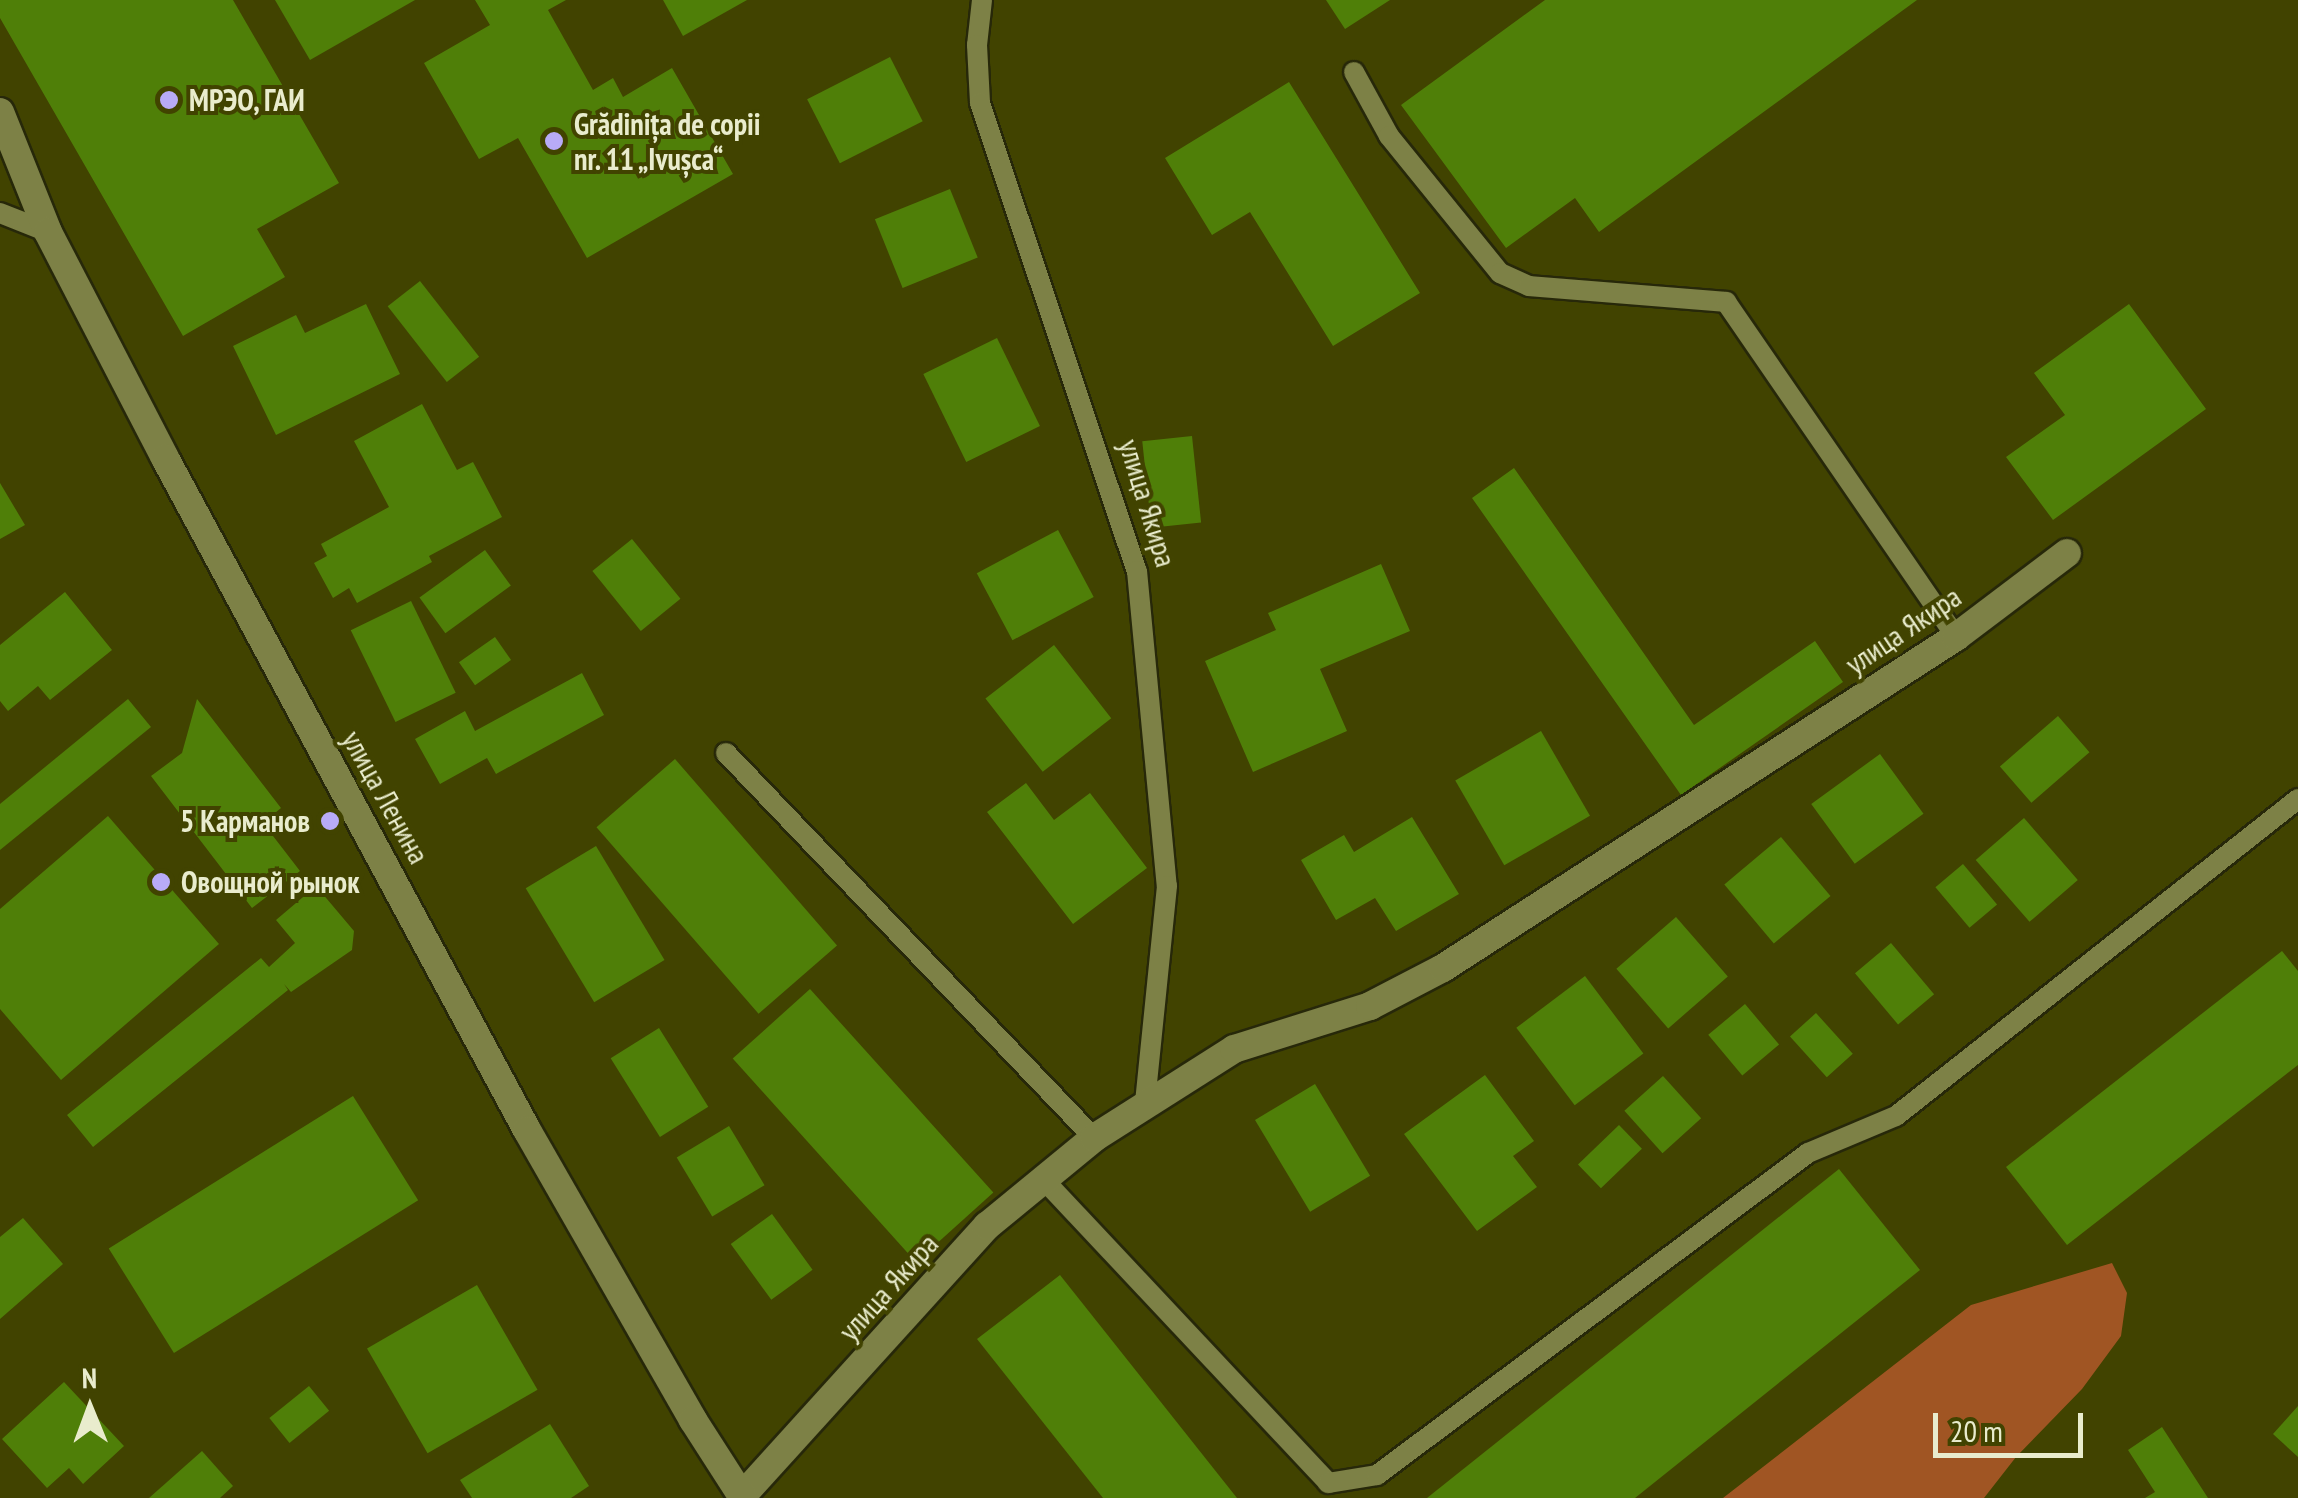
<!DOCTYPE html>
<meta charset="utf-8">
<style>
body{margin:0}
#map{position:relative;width:2298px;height:1498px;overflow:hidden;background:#414300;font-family:"PT Sans Narrow",sans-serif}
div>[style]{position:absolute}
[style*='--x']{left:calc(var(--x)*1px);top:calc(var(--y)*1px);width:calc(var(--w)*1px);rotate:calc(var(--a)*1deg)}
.forest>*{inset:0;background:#a05523}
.building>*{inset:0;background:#4f7f08;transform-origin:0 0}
.roads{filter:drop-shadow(2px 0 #272809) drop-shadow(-2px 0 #272809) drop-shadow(0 2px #272809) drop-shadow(0 -2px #272809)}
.service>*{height:20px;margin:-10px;padding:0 10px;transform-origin:10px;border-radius:10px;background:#7d8146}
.minor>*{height:28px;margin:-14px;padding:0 14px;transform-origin:14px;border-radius:14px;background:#7d8146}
.tertiary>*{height:28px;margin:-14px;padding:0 14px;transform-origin:14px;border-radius:14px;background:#7d8146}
.dots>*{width:28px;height:28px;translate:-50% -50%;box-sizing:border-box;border:5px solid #414300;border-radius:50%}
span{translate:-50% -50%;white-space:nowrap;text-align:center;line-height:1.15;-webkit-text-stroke:8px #414300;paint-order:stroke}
.poi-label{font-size:30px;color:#e9eccd;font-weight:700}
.left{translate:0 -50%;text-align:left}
.right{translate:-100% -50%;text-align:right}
.street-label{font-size:30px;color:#e9eccd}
.north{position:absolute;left:40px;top:1358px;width:100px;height:100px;-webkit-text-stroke:8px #414300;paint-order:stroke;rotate:359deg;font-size:28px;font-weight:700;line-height:40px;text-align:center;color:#e9eccd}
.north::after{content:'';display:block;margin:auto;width:35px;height:45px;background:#e9eccd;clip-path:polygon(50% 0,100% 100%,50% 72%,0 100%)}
.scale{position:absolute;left:1933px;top:1413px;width:150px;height:45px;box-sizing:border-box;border:5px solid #e9eccd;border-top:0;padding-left:12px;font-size:30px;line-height:35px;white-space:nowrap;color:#e9eccd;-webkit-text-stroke:8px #414300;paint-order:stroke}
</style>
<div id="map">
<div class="forest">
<i style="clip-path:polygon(2112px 1263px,2127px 1293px,2121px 1336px,2082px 1389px,2016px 1457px,1984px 1498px,1723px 1498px,1971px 1305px)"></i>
</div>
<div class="building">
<i style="clip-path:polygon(0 0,233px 0,339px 183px,257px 229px,285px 277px,183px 336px,0 18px)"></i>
<i style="clip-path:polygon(275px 0,415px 0,310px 60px)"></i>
<i style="clip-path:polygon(475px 0,566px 0,548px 10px,593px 90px,613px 78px,623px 97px,672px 68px,733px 174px,587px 258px,518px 138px,479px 159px,424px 63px,490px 25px)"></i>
<i style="clip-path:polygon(663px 0,747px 0,683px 36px)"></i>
<i style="clip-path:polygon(1326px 0,1390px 0,1345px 29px)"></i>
<i style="clip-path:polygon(1545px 0,1917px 0,1599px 232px,1575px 198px,1506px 248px,1401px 105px)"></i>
<i style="left:890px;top:57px;width:72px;height:93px;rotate:63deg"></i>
<i style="clip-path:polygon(1289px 82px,1420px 293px,1333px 346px,1250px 212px,1212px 235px,1165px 158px)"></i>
<i style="left:950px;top:189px;width:74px;height:81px;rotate:68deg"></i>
<i style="left:420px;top:281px;width:96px;height:41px;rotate:52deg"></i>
<i style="clip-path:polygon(366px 304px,400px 374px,276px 435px,233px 346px,296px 315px,305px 333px)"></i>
<i style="clip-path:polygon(2129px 304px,2206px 409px,2053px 520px,2006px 457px,2065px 415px,2034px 373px)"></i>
<i style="left:997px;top:338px;width:98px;height:82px;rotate:64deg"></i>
<i style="clip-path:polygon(422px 404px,457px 470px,473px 462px,502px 517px,429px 556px,432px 562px,357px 603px,349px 588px,333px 598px,314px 563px,327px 556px,321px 544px,389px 507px,354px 441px)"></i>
<i style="left:1192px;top:436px;width:87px;height:50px;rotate:84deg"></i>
<i style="clip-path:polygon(1514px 468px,1694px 725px,1815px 641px,1843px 682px,1681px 795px,1472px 498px)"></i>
<i style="clip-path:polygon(0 483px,25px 525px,0 539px)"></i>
<i style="left:1058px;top:530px;width:76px;height:92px;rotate:62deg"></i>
<i style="left:632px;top:539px;width:77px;height:51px;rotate:51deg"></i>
<i style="left:485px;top:550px;width:44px;height:81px;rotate:54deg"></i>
<i style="clip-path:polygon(1381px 564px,1410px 631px,1320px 669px,1347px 731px,1253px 772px,1205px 661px,1276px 630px,1268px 613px)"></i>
<i style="clip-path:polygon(65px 592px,112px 650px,50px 700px,38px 686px,8px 711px,0 701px,0 645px)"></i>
<i style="left:411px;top:601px;width:102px;height:67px;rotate:64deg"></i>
<i style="left:495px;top:637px;width:28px;height:44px;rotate:55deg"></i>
<i style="left:1054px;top:645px;width:93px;height:87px;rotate:52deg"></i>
<i style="clip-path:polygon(582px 673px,604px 715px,496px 774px,487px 758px,440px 784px,415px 739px,465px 711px,475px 731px)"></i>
<i style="clip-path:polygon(128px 699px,151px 727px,0 850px,0 804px)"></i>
<i style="clip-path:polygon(197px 699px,281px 808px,263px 823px,300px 871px,252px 908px,151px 776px,182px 753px)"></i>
<i style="left:2058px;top:716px;width:48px;height:77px;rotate:49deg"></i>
<i style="left:1541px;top:731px;width:98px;height:99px;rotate:60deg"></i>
<i style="left:1880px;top:754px;width:74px;height:85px;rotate:54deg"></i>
<i style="left:675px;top:759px;width:247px;height:104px;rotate:49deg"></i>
<i style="clip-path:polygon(1026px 783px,1054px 820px,1090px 793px,1147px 868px,1073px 924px,987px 812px)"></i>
<i style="clip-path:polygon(108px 816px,219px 944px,61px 1080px,0 1009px,0 909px)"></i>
<i style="clip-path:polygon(1412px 817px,1459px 894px,1396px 931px,1375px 898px,1336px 920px,1301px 860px,1344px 835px,1354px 852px)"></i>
<i style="left:2024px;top:818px;width:82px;height:64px;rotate:49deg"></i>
<i style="left:1781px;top:837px;width:77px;height:74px;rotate:50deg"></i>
<i style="left:596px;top:846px;width:133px;height:82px;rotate:59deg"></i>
<i style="left:1963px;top:864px;width:53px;height:36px;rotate:50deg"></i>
<i style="clip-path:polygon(316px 886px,354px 931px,352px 950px,291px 992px,284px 984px,288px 990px,93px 1147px,67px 1115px,261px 958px,269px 967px,295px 943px,276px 920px)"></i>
<i style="left:1676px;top:917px;width:79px;height:79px;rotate:49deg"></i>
<i style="left:1891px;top:943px;width:67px;height:47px;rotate:50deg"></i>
<i style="clip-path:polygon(2282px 951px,2298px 971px,2298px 1065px,2067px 1245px,2006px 1167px)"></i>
<i style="left:1585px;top:976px;width:97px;height:86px;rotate:53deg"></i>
<i style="left:810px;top:989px;width:274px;height:104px;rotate:48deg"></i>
<i style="left:1745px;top:1004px;width:53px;height:48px;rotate:50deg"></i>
<i style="left:1816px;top:1013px;width:55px;height:35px;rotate:48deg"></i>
<i style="left:659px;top:1028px;width:93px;height:57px;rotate:58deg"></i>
<i style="clip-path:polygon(1485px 1075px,1534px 1141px,1513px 1156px,1537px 1187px,1477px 1231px,1404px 1134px)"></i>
<i style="left:1663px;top:1076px;width:57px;height:52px;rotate:48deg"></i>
<i style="left:1315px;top:1084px;width:107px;height:70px;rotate:59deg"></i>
<i style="left:353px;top:1096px;width:123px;height:288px;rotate:58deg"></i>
<i style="left:1619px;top:1125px;width:33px;height:57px;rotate:46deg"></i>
<i style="left:729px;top:1126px;width:69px;height:61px;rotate:59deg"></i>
<i style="clip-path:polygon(1839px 1169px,1920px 1270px,1635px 1498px,1427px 1498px)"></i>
<i style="left:772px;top:1214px;width:69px;height:51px;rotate:54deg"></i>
<i style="clip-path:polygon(23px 1218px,63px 1264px,0 1319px,0 1237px)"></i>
<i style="clip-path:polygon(1060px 1275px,1237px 1498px,1103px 1498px,977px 1339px)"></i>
<i style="left:477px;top:1285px;width:121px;height:127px;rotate:60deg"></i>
<i style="clip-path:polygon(64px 1382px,124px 1446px,83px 1484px,69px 1468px,47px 1488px,2px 1439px)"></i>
<i style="left:309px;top:1386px;width:32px;height:51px;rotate:51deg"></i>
<i style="clip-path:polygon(2298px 1406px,2298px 1457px,2273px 1434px)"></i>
<i style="clip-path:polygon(550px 1424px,589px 1486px,571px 1498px,472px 1498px,460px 1480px)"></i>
<i style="clip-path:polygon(2162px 1427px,2208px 1498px,2145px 1498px,2155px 1492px,2128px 1450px)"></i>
<i style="clip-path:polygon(202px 1451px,233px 1486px,220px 1498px,149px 1498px)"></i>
</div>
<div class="roads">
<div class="service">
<i style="--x:982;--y:0;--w:45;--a:96.3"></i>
<i style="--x:977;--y:45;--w:58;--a:87"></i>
<i style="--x:980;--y:103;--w:494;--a:71.5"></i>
<i style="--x:1137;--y:571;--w:316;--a:84.6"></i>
<i style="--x:1167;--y:886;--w:217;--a:95.8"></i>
<i style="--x:1354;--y:72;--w:73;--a:61.3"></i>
<i style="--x:1389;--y:136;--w:176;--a:51"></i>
<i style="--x:1500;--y:273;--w:32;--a:24"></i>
<i style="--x:1529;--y:286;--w:198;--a:4.6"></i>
<i style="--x:1726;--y:302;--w:406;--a:55.5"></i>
<i style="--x:0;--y:213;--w:52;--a:21.6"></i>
<i style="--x:726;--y:753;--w:533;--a:46.29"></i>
<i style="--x:1043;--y:1179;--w:417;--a:46.8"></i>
<i style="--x:1328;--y:1483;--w:50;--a:-9.3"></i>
<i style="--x:1377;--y:1475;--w:538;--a:-36.76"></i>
<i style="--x:1808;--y:1153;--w:95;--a:-22.8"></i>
<i style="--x:1896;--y:1116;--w:512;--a:-38.26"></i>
</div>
<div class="minor">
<i style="--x:742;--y:1496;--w:365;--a:-47.8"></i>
<i style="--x:987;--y:1226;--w:139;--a:-39.4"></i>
<i style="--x:1094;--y:1138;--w:166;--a:-32.4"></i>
<i style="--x:1234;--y:1049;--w:143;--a:-17.5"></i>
<i style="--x:1370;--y:1006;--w:82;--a:-27.5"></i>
<i style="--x:1443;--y:968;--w:611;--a:-32.83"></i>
<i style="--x:1956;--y:637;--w:139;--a:-37.1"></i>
</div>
<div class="tertiary">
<i style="--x:0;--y:112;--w:129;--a:68.2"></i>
<i style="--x:48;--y:232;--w:254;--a:62.6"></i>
<i style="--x:165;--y:458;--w:763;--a:61.69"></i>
<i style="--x:527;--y:1130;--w:334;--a:60.2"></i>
<i style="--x:693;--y:1420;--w:93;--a:57.3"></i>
</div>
</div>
<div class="dots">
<i style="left:169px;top:100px;background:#b8abf7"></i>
<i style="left:554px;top:141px;background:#b8abf7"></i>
<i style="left:330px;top:821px;background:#b8abf7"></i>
<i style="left:161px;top:882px;background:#b8abf7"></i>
</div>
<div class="poi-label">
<span class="left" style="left:189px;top:100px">МРЭО, ГАИ</span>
<span class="left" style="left:574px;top:141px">Grădinița de copii<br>nr. 11 „Ivușca“</span>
<span class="right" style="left:310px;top:821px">5 Карманов</span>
<span class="left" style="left:181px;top:882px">Овощной рынок</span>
</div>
<div class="street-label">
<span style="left:1148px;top:503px;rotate:73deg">улица Якира</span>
<span style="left:1903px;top:630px;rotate:-34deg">улица Якира</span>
<span style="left:386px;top:797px;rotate:61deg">улица Ленина</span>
<span style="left:888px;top:1287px;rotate:-48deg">улица Якира</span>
</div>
<div class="north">N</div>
<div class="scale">20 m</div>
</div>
